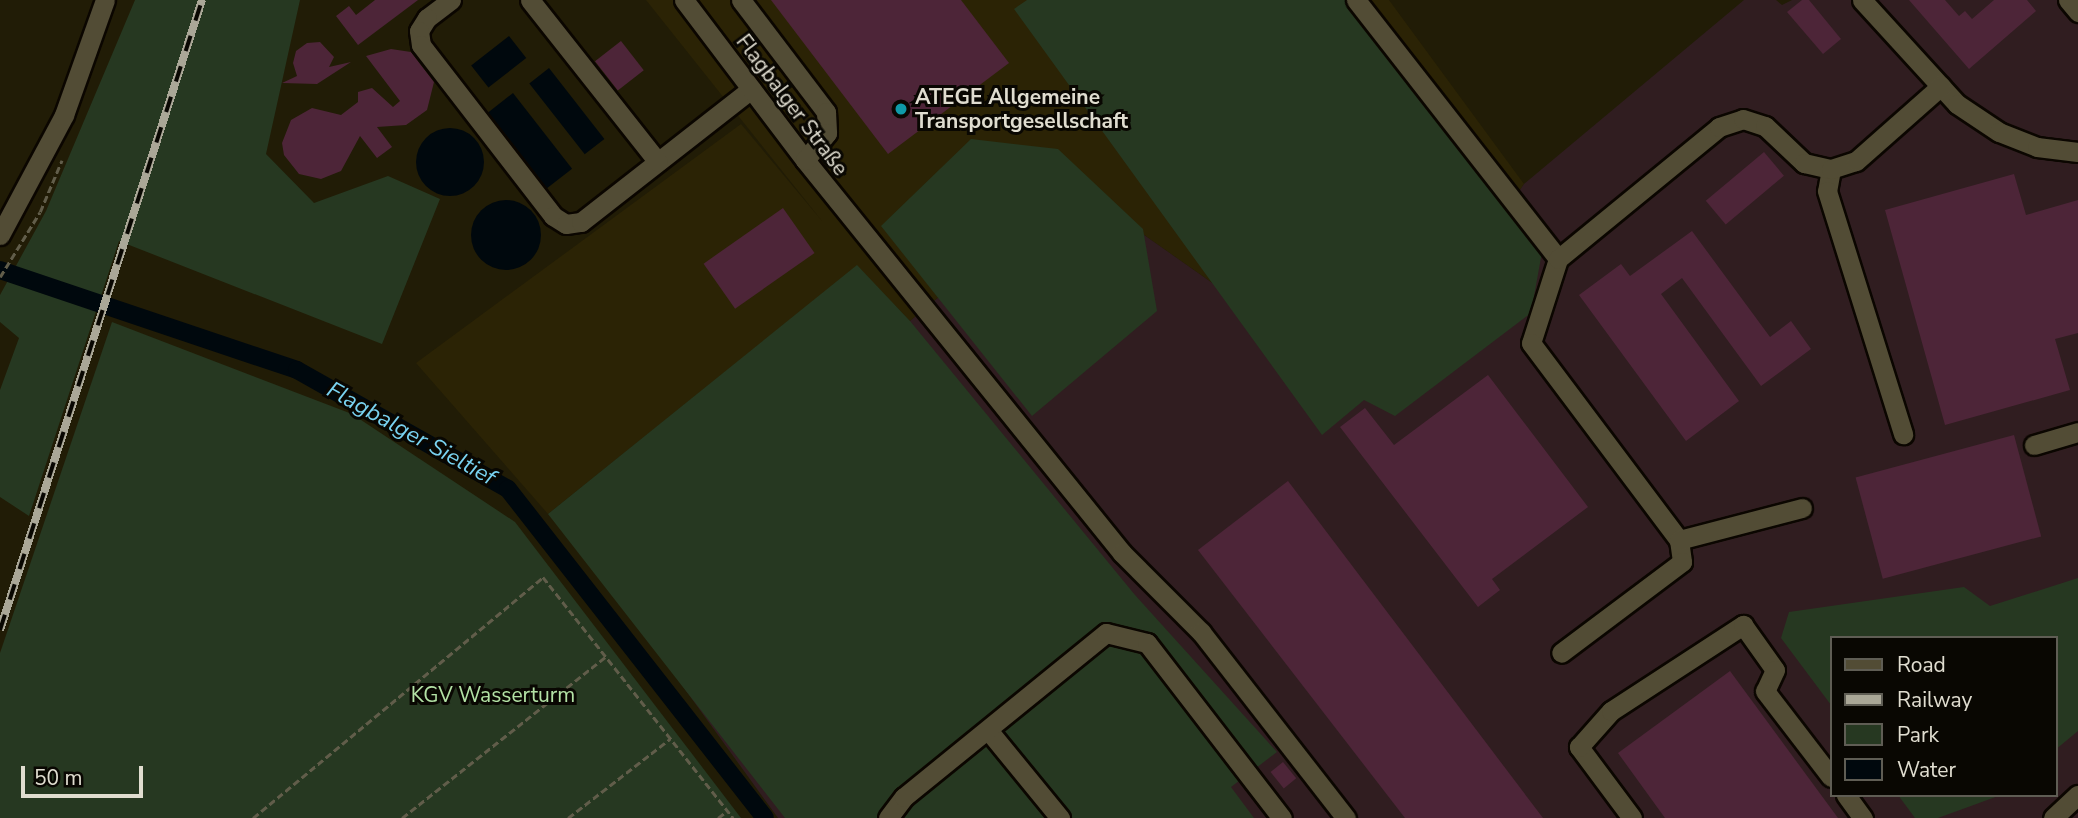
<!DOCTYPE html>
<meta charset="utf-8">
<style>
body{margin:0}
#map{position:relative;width:2078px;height:818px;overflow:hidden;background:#211c06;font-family:"Nunito Sans",sans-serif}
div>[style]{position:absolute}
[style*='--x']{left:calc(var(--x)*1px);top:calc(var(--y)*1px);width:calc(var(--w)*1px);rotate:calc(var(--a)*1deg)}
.built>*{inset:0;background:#2b2305}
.industrial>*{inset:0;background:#301d20}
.green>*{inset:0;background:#263821}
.water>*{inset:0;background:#00080d;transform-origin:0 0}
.round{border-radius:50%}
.canal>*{height:18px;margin:-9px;padding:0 9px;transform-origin:9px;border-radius:9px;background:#00080d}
.building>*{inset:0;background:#4d2538;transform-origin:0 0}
.path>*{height:2.5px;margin-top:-1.25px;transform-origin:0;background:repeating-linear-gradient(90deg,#615d4a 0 7px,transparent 0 10.5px)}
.roads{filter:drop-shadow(2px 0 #0b0600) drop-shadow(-2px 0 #0b0600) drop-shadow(0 2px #0b0600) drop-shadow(0 -2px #0b0600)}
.minor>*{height:19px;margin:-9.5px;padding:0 9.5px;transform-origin:9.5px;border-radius:9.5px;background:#524c35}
.rail>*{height:8px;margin-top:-4px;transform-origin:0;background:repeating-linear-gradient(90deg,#090702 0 16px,#aaa797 0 32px);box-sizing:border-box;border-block:2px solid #aaa797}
.dots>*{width:19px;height:19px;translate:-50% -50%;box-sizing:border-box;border:4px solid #090702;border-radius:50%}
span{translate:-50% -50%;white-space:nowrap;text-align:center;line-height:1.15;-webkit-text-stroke:6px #090702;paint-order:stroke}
.poi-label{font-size:21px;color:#e0ddd0;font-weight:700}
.left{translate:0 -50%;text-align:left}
.street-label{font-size:21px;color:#e0ddd0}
.park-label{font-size:21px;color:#b3e2a5}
.water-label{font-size:23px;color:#79d2f0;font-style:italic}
.legend{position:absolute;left:1830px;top:636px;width:228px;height:161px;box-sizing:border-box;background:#090702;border:2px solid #5f5d54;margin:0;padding:9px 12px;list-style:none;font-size:21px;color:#e0ddd0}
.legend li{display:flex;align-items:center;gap:14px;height:35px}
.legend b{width:35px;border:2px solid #5f5d54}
.scale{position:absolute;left:21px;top:766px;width:122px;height:32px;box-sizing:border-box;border:4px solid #e0ddd0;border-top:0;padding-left:9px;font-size:21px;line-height:24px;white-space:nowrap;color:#e0ddd0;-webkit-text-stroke:5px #090702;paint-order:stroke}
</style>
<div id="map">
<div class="built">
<i style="clip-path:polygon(646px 0,1389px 0,1524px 184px,1376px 398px,1073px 185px,910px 321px,857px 266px,548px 514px,416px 363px,741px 124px,822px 221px)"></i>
</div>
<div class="industrial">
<i style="clip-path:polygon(evenodd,1744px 0,1776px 0,1782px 5px,1792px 0,2078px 0,2078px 818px,778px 818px,595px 565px,910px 321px,1073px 185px,1376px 398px,1524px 184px,1744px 0,1831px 638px,2055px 638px,2055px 795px,1831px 795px,1831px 638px)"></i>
</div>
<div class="green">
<i style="clip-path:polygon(135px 0,300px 0,266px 154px,314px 203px,388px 176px,440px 199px,382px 344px,119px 241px,29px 516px,0 497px,0 390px,19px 338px,0 322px,0 295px,46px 211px)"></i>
<i style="clip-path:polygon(1027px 0,1345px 0,1506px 198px,1542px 252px,1531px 313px,1395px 416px,1364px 400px,1322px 435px,1014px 9px)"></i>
<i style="clip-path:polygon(971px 139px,1058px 149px,1143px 229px,1157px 311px,1032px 416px,881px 226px)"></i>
<i style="clip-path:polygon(857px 265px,910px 321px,1135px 595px,1277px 752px,1231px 787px,1254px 818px,785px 818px,548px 514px)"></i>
<i style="clip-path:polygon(112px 322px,352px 414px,515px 522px,741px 818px,0 818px,0 653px)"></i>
<i style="clip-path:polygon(2078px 578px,2078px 731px,2055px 750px,2055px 638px,1831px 638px,1831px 705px,1781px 638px,1789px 612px,1964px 587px,1990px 606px)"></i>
<i style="clip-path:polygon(1898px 795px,2001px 795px,1938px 818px,1915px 818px)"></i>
</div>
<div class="water">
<i style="left:509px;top:36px;width:28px;height:48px;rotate:52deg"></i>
<i style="left:549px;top:68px;width:90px;height:25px;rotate:52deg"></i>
<i style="left:513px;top:93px;width:96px;height:36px;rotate:52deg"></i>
<i class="round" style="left:416px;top:128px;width:68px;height:68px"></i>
<i class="round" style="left:471px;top:200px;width:70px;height:70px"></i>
</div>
<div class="canal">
<i style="--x:0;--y:270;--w:313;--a:18.6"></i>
<i style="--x:297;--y:370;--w:242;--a:29.4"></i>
<i style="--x:508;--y:489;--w:417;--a:52"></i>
</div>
<div class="building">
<i style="clip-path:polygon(375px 0,418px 0,358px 45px,336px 16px,349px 6px,356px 15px)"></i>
<i style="clip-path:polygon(771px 0,961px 0,1009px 63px,888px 154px)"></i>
<i style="clip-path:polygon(1802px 0,1809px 0,1841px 39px,1823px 54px,1787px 12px)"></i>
<i style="clip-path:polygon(1909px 0,1945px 0,1959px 16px,1965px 11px,1972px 19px,1994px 0,2027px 0,2036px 11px,1969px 69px)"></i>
<i style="left:621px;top:41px;width:37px;height:33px;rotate:52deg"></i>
<i style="clip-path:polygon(320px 42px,334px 57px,329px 67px,351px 62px,317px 84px,282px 83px,297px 76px,293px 63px,296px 51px,307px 43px)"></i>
<i style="clip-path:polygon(391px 49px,411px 52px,434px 82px,427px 110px,406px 125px,377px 127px,392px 147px,377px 158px,360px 136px,341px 171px,321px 179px,299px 174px,284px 155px,282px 143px,291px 120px,312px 108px,341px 115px,358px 102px,358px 92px,372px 88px,393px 107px,400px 101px,366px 56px)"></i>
<i style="left:1764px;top:152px;width:31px;height:76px;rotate:50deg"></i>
<i style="clip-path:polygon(2014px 174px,2026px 215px,2078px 200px,2078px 333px,2055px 339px,2070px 390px,1945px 425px,1885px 210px)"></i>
<i style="left:783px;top:208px;width:55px;height:97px;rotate:55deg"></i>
<i style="clip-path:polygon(1692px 231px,1770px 337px,1791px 321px,1811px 349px,1761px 386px,1682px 278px,1661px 294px,1739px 401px,1686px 441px,1579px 295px,1621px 264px,1630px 276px)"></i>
<i style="clip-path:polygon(1488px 375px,1588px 507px,1492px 579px,1500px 590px,1478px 607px,1340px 427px,1365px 408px,1394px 445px)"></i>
<i style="left:2014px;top:435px;width:105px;height:164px;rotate:75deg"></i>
<i style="clip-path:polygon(1288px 481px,1543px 818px,1405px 818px,1198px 550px)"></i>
<i style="clip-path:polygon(1730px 671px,1838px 818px,1665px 818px,1618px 753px)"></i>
<i style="left:1283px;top:762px;width:21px;height:16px;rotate:51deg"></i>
</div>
<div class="path">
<i style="--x:0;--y:277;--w:76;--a:-58.4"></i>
<i style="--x:40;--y:212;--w:56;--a:-67.1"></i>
<i style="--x:253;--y:818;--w:377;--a:-39.7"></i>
<i style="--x:543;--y:577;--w:307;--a:51.7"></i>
<i style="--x:402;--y:818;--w:259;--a:-38.4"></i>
<i style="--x:568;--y:818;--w:129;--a:-37.8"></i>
<i style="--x:718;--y:818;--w:11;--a:-38"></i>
</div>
<div class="roads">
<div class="minor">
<i style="--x:451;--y:0;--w:30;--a:143"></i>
<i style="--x:427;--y:18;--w:15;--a:122"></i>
<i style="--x:419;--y:31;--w:14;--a:82"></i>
<i style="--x:421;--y:45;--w:216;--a:52.3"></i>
<i style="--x:553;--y:216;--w:15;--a:32"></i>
<i style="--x:566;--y:224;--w:15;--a:-8"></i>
<i style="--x:581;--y:222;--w:216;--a:-38"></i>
<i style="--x:530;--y:0;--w:206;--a:51.7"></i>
<i style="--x:684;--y:0;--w:201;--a:52.9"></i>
<i style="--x:805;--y:160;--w:505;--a:51.11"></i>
<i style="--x:1122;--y:553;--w:112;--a:45"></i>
<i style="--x:1201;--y:632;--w:236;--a:52.1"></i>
<i style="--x:741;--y:0;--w:141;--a:52.8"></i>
<i style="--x:826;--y:112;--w:21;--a:87"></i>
<i style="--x:827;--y:133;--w:35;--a:129"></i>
<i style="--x:1356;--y:0;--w:328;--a:52"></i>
<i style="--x:1558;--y:259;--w:88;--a:107.8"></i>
<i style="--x:1531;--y:343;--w:246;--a:53.1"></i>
<i style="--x:1679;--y:540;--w:22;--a:82"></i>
<i style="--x:1682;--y:562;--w:151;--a:143.1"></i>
<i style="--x:1862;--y:0;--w:141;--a:47.6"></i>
<i style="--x:1957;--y:104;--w:50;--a:33.7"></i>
<i style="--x:1999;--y:132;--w:41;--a:21.5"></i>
<i style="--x:2037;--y:147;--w:41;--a:7"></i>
<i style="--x:2068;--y:0;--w:16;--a:50"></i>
<i style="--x:1831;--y:169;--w:22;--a:100"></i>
<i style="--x:1827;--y:191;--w:255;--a:72.6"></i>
<i style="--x:0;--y:235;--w:136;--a:-61.9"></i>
<i style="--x:64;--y:115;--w:122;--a:-70.4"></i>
<i style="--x:1558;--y:259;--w:208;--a:-39.3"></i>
<i style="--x:1719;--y:127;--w:25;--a:-18"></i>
<i style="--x:1743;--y:119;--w:23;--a:18"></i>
<i style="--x:1765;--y:126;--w:54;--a:43.5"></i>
<i style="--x:1804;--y:163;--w:28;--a:13"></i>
<i style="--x:1831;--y:169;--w:26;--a:-18"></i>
<i style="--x:1856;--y:161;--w:113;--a:-41.4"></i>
<i style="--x:2034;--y:445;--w:46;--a:-16.5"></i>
<i style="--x:1679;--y:540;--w:127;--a:-14.6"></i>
<i style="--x:988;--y:730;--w:114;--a:50.7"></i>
<i style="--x:1846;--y:795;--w:29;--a:54"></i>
<i style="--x:888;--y:818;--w:26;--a:-53"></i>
<i style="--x:904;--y:797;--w:260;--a:-39.1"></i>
<i style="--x:1106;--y:633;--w:42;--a:13.7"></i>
<i style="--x:1147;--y:643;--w:221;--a:52.4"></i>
<i style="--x:1632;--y:818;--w:89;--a:-126.7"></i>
<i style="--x:1579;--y:747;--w:48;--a:-48.4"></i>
<i style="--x:1611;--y:711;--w:158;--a:-33.1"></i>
<i style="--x:1743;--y:625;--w:55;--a:54.6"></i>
<i style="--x:1775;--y:670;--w:23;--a:115"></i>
<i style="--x:1765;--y:691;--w:108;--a:52.5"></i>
<i style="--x:2053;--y:818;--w:34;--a:-43"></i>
</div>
</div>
<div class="rail">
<i style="--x:0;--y:630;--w:662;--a:-72.22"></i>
</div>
<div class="dots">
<i style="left:901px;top:109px;background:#0f9aa8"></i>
</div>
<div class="poi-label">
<span class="left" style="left:915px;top:109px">ATEGE Allgemeine<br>Transportgesellschaft</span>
</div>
<div class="street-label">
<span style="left:792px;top:105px;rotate:53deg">Flagbalger Straße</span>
</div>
<div class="park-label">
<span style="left:493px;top:695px">KGV Wasserturm</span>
</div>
<div class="water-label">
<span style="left:411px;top:434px;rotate:29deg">Flagbalger Sieltief</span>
</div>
<ul class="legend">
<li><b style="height:9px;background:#524c35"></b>Road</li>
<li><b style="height:9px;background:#aaa797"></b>Railway</li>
<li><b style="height:19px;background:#263821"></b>Park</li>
<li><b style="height:19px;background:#00080d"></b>Water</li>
</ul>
<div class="scale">50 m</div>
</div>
